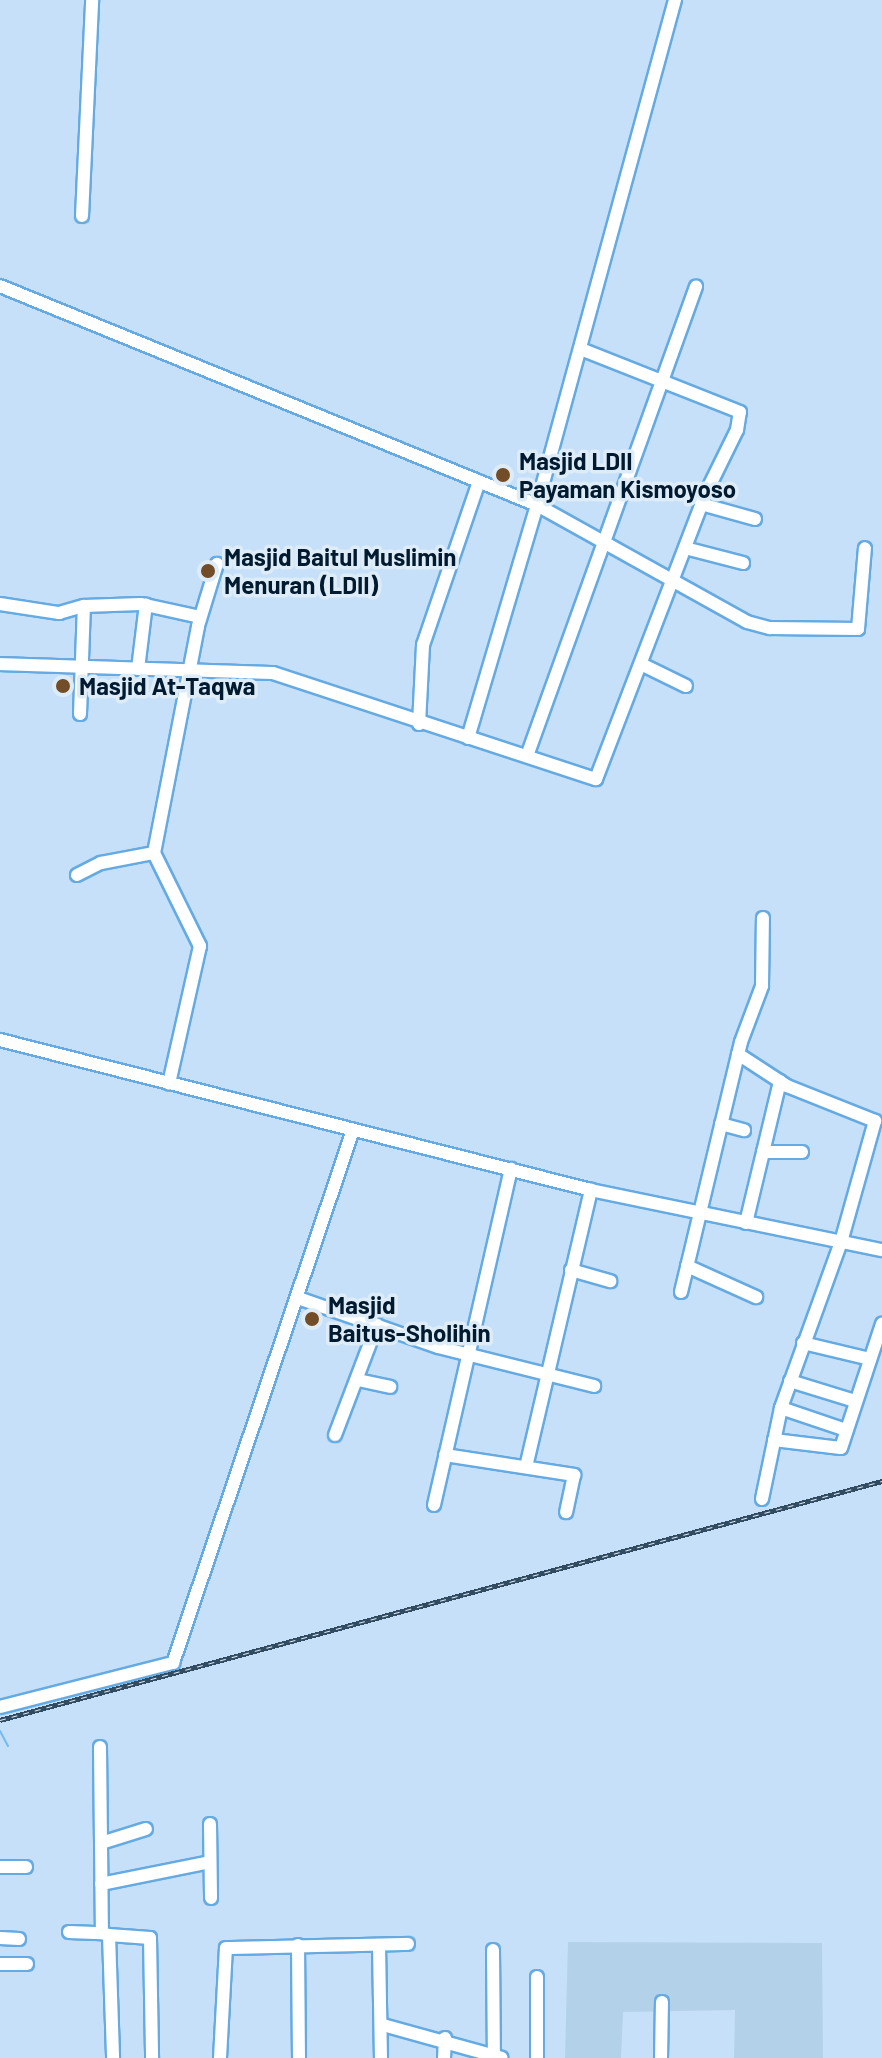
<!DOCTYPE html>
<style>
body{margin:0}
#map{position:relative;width:882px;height:2058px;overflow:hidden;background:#c5e0f8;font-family:Barlow,sans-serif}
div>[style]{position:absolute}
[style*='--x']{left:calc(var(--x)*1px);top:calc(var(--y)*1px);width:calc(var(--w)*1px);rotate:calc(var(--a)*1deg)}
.built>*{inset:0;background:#b4d1ea}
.stream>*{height:2px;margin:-1px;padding:0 1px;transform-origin:1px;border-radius:1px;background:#74bbf4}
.roads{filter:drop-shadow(2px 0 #65aae2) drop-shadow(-2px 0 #65aae2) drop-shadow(0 2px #65aae2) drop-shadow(0 -2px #65aae2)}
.minor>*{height:12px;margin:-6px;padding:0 6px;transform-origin:6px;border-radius:6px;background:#fff}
.rail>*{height:5px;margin-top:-2.5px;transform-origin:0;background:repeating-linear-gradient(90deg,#deecf7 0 6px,#314b61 0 12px);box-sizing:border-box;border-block:2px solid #314b61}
.dots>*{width:22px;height:22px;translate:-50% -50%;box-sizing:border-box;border:4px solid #deecf7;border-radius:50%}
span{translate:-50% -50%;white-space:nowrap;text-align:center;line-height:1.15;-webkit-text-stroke:7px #deecf7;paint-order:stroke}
.poi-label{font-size:24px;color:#001a2f;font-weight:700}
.left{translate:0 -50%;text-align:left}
</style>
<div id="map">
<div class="built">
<i style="clip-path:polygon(568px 1942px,822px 1943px,823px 2058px,734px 2058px,735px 2010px,623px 2012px,621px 2058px,565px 2058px)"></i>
</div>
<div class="stream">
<i style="--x:0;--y:1731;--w:17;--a:62"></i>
</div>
<div class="roads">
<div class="minor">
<i style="--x:82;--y:216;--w:216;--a:-87.3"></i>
<i style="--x:0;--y:286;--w:580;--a:22.19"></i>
<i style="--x:537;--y:505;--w:240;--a:29.1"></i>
<i style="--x:747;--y:622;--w:24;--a:15"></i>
<i style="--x:770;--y:628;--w:88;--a:0.7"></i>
<i style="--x:858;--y:629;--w:81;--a:-85.1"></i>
<i style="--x:701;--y:504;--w:56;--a:15.5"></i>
<i style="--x:685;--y:548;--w:60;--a:14.5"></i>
<i style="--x:0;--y:604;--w:60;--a:8.7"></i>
<i style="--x:59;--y:613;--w:26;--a:-16"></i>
<i style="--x:84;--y:606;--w:57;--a:-2"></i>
<i style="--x:141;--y:604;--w:60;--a:12.4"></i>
<i style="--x:0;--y:664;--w:273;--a:1.9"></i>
<i style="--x:273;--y:673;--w:340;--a:18.2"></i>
<i style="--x:596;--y:779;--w:302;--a:-69"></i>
<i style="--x:704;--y:497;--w:75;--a:-63.8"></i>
<i style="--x:737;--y:430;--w:18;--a:-81"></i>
<i style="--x:740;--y:412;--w:171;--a:-158.4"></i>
<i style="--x:641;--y:664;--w:50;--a:26.1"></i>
<i style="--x:138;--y:669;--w:65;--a:-83"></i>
<i style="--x:80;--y:714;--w:108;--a:-87.9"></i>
<i style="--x:419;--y:724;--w:79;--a:-87.1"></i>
<i style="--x:423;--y:645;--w:173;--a:-71.1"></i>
<i style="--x:468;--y:738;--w:243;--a:-73.5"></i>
<i style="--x:537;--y:505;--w:524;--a:-74.72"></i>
<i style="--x:527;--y:756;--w:499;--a:-70.2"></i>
<i style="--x:154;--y:853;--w:104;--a:63.7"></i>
<i style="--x:200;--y:946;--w:141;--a:102.7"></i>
<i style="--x:77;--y:875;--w:27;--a:-27"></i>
<i style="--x:101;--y:863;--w:54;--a:-10.7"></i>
<i style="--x:154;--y:853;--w:231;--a:-79"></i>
<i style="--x:198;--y:626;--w:65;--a:-73"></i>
<i style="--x:0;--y:1040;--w:610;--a:14.24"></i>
<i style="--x:591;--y:1190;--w:297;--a:11.7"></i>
<i style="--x:738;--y:1054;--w:59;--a:33.1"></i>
<i style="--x:787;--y:1086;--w:95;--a:21.7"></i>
<i style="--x:875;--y:1121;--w:126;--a:105.7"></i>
<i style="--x:841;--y:1242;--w:177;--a:109.9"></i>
<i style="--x:781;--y:1408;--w:93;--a:101.8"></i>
<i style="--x:721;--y:1124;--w:24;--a:15"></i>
<i style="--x:763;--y:1152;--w:39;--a:0"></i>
<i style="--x:746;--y:1223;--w:146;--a:-76.5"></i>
<i style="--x:687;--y:1266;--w:76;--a:24.2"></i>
<i style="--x:571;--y:1270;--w:41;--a:15.8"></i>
<i style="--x:681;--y:1292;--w:257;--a:-76.5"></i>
<i style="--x:741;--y:1042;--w:60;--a:-69.4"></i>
<i style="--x:762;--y:986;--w:68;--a:-89.2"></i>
<i style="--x:298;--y:1298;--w:148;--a:19.3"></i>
<i style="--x:438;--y:1347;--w:161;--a:14"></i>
<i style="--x:803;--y:1343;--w:69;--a:13.4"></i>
<i style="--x:358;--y:1380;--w:33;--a:12"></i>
<i style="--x:790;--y:1381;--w:68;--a:17.1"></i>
<i style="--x:781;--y:1408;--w:69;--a:18.7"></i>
<i style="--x:335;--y:1435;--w:118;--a:-69.1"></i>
<i style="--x:774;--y:1440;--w:67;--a:6.8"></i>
<i style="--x:841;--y:1448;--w:131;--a:-71.7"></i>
<i style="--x:445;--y:1455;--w:131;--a:8.8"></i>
<i style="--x:574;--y:1475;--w:38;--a:102"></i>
<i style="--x:526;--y:1467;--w:285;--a:-76.8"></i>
<i style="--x:434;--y:1505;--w:345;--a:-77.1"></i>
<i style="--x:0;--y:1707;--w:179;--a:-14.3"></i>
<i style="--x:173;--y:1663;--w:563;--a:-71.34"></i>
<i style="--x:100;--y:1747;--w:186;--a:89.4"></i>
<i style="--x:102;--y:1933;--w:7;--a:16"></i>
<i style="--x:109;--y:1935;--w:123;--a:88.1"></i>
<i style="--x:210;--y:1824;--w:74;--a:89.2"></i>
<i style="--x:101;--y:1843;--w:47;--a:-17.3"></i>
<i style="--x:0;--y:1867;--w:26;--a:0"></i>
<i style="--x:101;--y:1884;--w:111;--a:-11.4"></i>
<i style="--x:69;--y:1932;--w:33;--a:2"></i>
<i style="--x:109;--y:1935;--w:41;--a:4.2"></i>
<i style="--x:150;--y:1938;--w:120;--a:89"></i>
<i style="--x:0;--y:1938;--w:19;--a:3"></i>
<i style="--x:298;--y:1945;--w:113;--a:89.5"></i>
<i style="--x:379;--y:1945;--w:113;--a:89"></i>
<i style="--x:493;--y:1950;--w:106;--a:89.5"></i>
<i style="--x:0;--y:1964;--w:27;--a:0"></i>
<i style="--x:383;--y:2025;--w:123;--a:15.5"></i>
<i style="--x:220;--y:2058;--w:110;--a:-86.9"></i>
<i style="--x:226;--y:1948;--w:182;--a:-1.3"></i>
<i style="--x:444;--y:2058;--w:20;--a:-87"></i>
<i style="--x:537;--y:2058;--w:81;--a:-90"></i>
<i style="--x:661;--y:2058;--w:56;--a:-89"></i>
</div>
</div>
<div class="rail">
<i style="--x:0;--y:1720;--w:914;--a:-15.16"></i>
</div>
<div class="dots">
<i style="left:503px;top:475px;background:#724d28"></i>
<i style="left:208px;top:571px;background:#724d28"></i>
<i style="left:63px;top:686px;background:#724d28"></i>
<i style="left:312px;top:1319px;background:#724d28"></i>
</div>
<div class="poi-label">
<span class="left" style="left:519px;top:475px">Masjid LDII<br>Payaman Kismoyoso</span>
<span class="left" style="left:224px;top:571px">Masjid Baitul Muslimin<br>Menuran (LDII)</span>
<span class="left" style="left:79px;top:686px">Masjid At-Taqwa</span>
<span class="left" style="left:328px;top:1319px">Masjid<br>Baitus-Sholihin</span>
</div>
</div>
